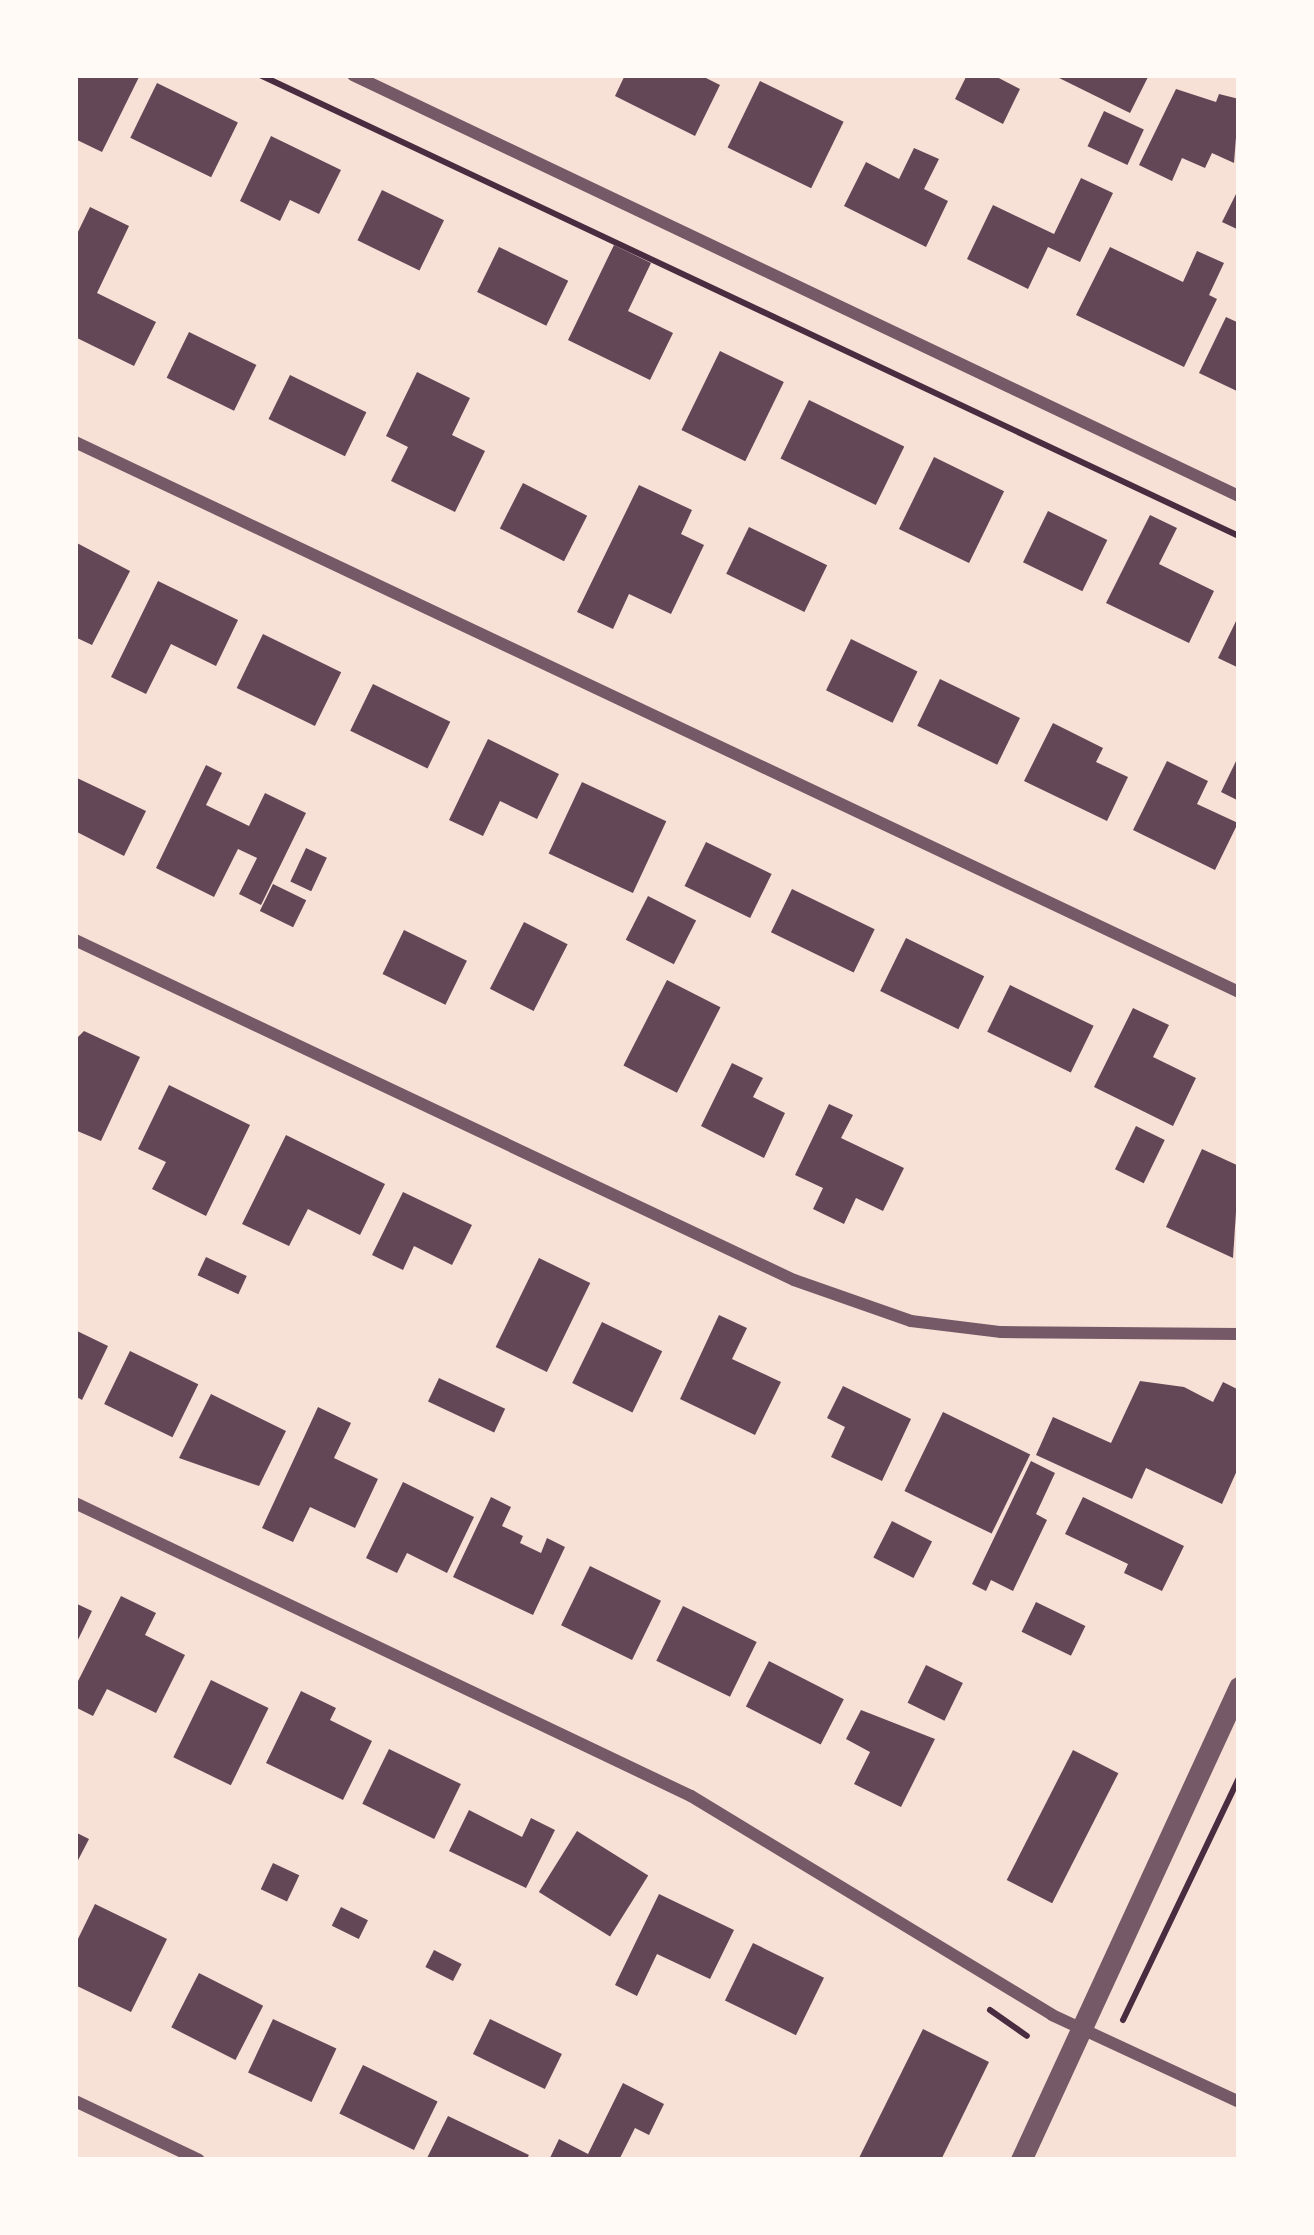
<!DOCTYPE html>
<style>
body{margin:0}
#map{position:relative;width:1314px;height:2235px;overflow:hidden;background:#f7e1d7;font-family:Quicksand,sans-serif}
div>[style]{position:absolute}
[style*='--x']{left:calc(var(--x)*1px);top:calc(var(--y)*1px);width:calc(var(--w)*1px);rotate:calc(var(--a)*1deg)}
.building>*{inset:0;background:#644757;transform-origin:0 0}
.path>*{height:6px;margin:-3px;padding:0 3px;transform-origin:3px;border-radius:3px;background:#4a2c40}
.minor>*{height:12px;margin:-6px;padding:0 6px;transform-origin:6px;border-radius:6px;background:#755966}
.tertiary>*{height:21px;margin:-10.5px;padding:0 10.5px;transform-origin:10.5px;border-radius:10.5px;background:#755966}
span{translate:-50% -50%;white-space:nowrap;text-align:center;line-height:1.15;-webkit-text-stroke:10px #fffaf5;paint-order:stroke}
.frame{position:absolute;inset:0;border:78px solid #fffaf5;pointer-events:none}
</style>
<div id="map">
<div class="building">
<i style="clip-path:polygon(75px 75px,140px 75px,102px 152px,75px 139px)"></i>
<i style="clip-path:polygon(625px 75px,700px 75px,720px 85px,695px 136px,615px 96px)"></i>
<i style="clip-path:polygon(967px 75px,993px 75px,1020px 89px,1003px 124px,955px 99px)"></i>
<i style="clip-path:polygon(1053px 75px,1149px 75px,1130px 113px)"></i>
<i style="left:760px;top:81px;width:93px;height:74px;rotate:26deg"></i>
<i style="left:157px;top:83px;width:90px;height:61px;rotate:26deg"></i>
<i style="clip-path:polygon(1176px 89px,1216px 102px,1219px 94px,1239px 99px,1234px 163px,1212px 153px,1205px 168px,1182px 158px,1172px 181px,1139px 165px)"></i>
<i style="left:1104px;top:111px;width:44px;height:39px;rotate:25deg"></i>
<i style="clip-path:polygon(271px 136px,341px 170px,319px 214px,290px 200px,280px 221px,240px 201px)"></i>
<i style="clip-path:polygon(914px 148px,939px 159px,924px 189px,948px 201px,926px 247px,844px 206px,866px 162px,899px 179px)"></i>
<i style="clip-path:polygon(1081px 178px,1113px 193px,1080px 262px,1048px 247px,1028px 289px,967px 259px,993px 205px,1054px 234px)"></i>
<i style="clip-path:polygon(1239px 188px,1239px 230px,1222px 222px)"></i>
<i style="left:382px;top:190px;width:69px;height:56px;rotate:26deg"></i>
<i style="clip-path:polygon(90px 207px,129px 226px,97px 293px,156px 322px,134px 366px,75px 337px,75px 238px)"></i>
<i style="clip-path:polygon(614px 245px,651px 263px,628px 311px,673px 333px,650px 380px,568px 340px)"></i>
<i style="left:499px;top:247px;width:77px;height:50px;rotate:26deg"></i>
<i style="clip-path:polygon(1110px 247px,1183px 282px,1197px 251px,1224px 263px,1209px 295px,1217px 299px,1184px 367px,1076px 315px)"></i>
<i style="clip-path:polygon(1226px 317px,1239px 323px,1239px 392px,1199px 373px)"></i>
<i style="left:189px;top:332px;width:75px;height:51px;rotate:26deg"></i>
<i style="left:720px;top:351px;width:71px;height:88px;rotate:26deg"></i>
<i style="clip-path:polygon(417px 372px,470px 398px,452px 435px,485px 451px,455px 512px,391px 481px,408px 447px,386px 436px)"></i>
<i style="left:290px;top:375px;width:85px;height:49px;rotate:26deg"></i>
<i style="left:809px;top:400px;width:106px;height:65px;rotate:26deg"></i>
<i style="left:934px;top:457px;width:78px;height:80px;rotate:26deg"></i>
<i style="left:523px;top:483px;width:72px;height:51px;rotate:27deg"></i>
<i style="clip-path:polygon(639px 485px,692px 510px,681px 534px,704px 545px,671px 614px,629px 594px,613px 629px,577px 612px)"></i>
<i style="left:1048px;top:511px;width:66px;height:57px;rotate:26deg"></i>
<i style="clip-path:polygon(1150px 515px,1177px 528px,1159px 564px,1214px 591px,1189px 643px,1106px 603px)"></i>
<i style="left:749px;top:527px;width:87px;height:52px;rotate:26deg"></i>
<i style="clip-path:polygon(75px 542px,130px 571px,92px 645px,75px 637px)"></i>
<i style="clip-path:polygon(158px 581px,238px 620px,216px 666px,171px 644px,146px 694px,111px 677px)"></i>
<i style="clip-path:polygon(1239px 615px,1239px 668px,1218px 658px)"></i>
<i style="left:263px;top:634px;width:87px;height:60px;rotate:26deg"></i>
<i style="left:851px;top:639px;width:74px;height:57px;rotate:26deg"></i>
<i style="left:940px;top:679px;width:89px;height:52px;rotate:26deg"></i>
<i style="left:373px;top:684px;width:86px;height:52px;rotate:26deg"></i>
<i style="clip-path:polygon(1053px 723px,1103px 748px,1096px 762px,1128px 777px,1107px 821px,1024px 781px)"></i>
<i style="clip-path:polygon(488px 739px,559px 774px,537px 819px,500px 801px,483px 836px,449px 820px)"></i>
<i style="clip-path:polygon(1239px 755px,1239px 801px,1221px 792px)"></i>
<i style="clip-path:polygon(1167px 761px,1208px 781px,1197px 804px,1238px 823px,1215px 870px,1133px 830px)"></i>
<i style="clip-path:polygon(206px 765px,222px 773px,206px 805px,249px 826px,265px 793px,306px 813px,261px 905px,239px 894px,257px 858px,238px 849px,214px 897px,156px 868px)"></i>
<i style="clip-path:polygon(75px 777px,146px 811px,124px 856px,75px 831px)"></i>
<i style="left:582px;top:782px;width:93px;height:79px;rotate:25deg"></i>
<i style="left:706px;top:842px;width:73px;height:49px;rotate:26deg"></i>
<i style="left:306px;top:848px;width:23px;height:37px;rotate:25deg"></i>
<i style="left:273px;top:884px;width:37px;height:30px;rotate:26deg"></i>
<i style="left:792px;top:889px;width:92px;height:48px;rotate:26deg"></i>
<i style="left:648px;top:896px;width:54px;height:49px;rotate:27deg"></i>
<i style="left:524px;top:922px;width:49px;height:75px;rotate:27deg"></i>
<i style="left:404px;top:930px;width:70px;height:49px;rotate:26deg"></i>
<i style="left:906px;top:938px;width:87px;height:59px;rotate:26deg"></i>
<i style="left:667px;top:980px;width:60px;height:96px;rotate:27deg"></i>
<i style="left:1010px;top:985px;width:93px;height:52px;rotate:26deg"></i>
<i style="clip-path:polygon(1133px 1008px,1169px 1025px,1153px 1057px,1196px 1078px,1173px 1126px,1094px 1087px)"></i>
<i style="clip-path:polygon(84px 1031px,140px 1057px,101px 1141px,75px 1130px,75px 1040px)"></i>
<i style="clip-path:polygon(732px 1063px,763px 1078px,753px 1097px,785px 1113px,764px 1158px,701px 1126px)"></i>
<i style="clip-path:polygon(169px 1085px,250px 1125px,206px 1216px,152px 1189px,166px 1162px,138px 1149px)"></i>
<i style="clip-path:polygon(829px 1104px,853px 1115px,841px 1138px,904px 1168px,883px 1211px,856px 1198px,844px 1224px,813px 1209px,823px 1188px,795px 1175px)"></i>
<i style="left:1136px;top:1126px;width:32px;height:48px;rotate:26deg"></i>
<i style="clip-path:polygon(286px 1135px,385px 1184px,360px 1235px,308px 1209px,289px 1246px,242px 1224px)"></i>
<i style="clip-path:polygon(1202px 1149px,1239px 1166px,1233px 1258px,1166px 1227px)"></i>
<i style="clip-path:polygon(403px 1192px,472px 1225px,452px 1265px,414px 1246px,403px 1270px,372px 1255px)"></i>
<i style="left:206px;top:1257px;width:45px;height:20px;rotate:25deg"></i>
<i style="left:539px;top:1258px;width:57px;height:99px;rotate:26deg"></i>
<i style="clip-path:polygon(719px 1315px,747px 1328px,732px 1359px,781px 1382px,755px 1435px,680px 1399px)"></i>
<i style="left:602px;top:1322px;width:67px;height:68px;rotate:26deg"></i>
<i style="clip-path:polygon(75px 1330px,108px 1346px,82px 1400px,75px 1396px)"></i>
<i style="left:130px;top:1351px;width:76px;height:59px;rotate:26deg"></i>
<i style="left:439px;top:1378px;width:73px;height:26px;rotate:25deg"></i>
<i style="clip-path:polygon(1140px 1381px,1184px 1387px,1213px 1402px,1223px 1382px,1239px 1390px,1239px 1466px,1222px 1504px,1146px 1468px,1132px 1499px,1036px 1455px,1053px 1417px,1111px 1443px)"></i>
<i style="clip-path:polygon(843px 1386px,911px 1419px,882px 1481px,831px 1457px,845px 1427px,827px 1418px)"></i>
<i style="clip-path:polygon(211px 1394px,286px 1431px,259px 1486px,179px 1458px)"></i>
<i style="clip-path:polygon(318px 1407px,351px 1423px,334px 1458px,378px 1479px,355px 1528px,310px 1507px,293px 1542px,262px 1528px)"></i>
<i style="left:943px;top:1412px;width:97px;height:88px;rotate:26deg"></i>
<i style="clip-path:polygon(1031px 1461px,1055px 1473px,1036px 1514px,1047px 1520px,1013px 1591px,991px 1580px,986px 1591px,972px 1584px)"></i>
<i style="clip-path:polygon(403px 1482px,474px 1517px,447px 1573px,407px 1553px,397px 1573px,366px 1558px)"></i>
<i style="clip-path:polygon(491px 1497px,511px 1507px,502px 1526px,523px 1536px,520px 1543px,541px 1553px,547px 1538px,565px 1547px,533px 1615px,453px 1577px)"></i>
<i style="clip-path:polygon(1083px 1497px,1184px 1546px,1162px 1591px,1124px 1573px,1128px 1564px,1065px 1534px)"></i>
<i style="left:892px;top:1521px;width:45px;height:41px;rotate:27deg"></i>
<i style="left:590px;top:1566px;width:79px;height:66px;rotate:26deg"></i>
<i style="clip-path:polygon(121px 1596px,156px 1613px,145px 1635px,185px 1655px,156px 1713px,107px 1689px,93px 1716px,75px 1707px,75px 1687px)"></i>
<i style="left:1036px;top:1602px;width:55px;height:33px;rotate:26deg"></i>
<i style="clip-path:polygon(75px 1603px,92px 1611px,75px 1646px)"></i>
<i style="left:683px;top:1606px;width:82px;height:61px;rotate:26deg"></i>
<i style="left:769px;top:1661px;width:84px;height:51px;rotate:27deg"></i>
<i style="left:926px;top:1665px;width:41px;height:42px;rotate:26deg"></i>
<i style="left:211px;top:1680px;width:64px;height:86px;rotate:26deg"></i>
<i style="clip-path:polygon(301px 1691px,336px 1708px,330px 1720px,372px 1741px,343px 1800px,266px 1763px)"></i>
<i style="clip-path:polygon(861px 1710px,935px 1739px,901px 1807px,854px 1784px,870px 1752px,846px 1739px)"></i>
<i style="left:389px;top:1749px;width:80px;height:61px;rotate:26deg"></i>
<i style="left:1073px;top:1750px;width:51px;height:146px;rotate:27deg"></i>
<i style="clip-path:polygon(469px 1810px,522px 1837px,531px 1818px,555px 1830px,526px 1888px,449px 1851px)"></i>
<i style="left:577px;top:1831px;width:84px;height:72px;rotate:32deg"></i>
<i style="clip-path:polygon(75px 1832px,89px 1839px,75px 1866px)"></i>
<i style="left:273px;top:1863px;width:29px;height:29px;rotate:25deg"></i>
<i style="clip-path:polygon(659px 1894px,734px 1930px,710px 1979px,657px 1954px,637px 1996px,615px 1985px)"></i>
<i style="clip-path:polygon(95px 1904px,167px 1939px,131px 2012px,75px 1985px,75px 1945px)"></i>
<i style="left:341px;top:1907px;width:30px;height:21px;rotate:26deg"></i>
<i style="left:753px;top:1943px;width:79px;height:64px;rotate:26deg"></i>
<i style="left:434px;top:1950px;width:31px;height:19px;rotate:27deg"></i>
<i style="left:199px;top:1973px;width:72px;height:61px;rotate:27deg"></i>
<i style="left:273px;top:2019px;width:70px;height:59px;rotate:25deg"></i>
<i style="left:490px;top:2019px;width:80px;height:39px;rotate:26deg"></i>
<i style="clip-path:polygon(923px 2029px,989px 2062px,941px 2160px,858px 2160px)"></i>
<i style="left:363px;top:2065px;width:83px;height:54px;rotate:26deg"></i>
<i style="clip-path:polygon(623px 2083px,664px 2104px,649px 2135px,635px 2128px,619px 2160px,549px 2160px,559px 2139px,588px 2154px)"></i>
<i style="clip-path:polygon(448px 2116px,529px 2155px,526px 2160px,426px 2160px)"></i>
</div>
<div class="path">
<i style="--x:260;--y:75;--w:1082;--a:25.22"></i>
<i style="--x:990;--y:2010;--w:45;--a:35.1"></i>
<i style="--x:1123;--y:2020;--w:268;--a:-64.4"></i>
</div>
<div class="minor">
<i style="--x:353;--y:75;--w:981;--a:25.42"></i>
<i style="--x:75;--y:442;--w:1287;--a:25.29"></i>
<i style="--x:75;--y:940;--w:795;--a:25.31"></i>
<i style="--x:794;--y:1280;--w:124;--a:19.3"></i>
<i style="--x:911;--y:1321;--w:91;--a:7"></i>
<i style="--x:1001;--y:1332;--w:238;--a:0.5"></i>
<i style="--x:75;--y:1503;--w:682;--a:25.44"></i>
<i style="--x:691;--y:1796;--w:422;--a:31.2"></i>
<i style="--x:1052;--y:2015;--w:206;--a:24.9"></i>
<i style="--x:75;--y:2101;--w:137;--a:25.4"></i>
</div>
<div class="tertiary">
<i style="--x:1021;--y:2160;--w:521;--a:-65.26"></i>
</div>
<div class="frame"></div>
</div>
